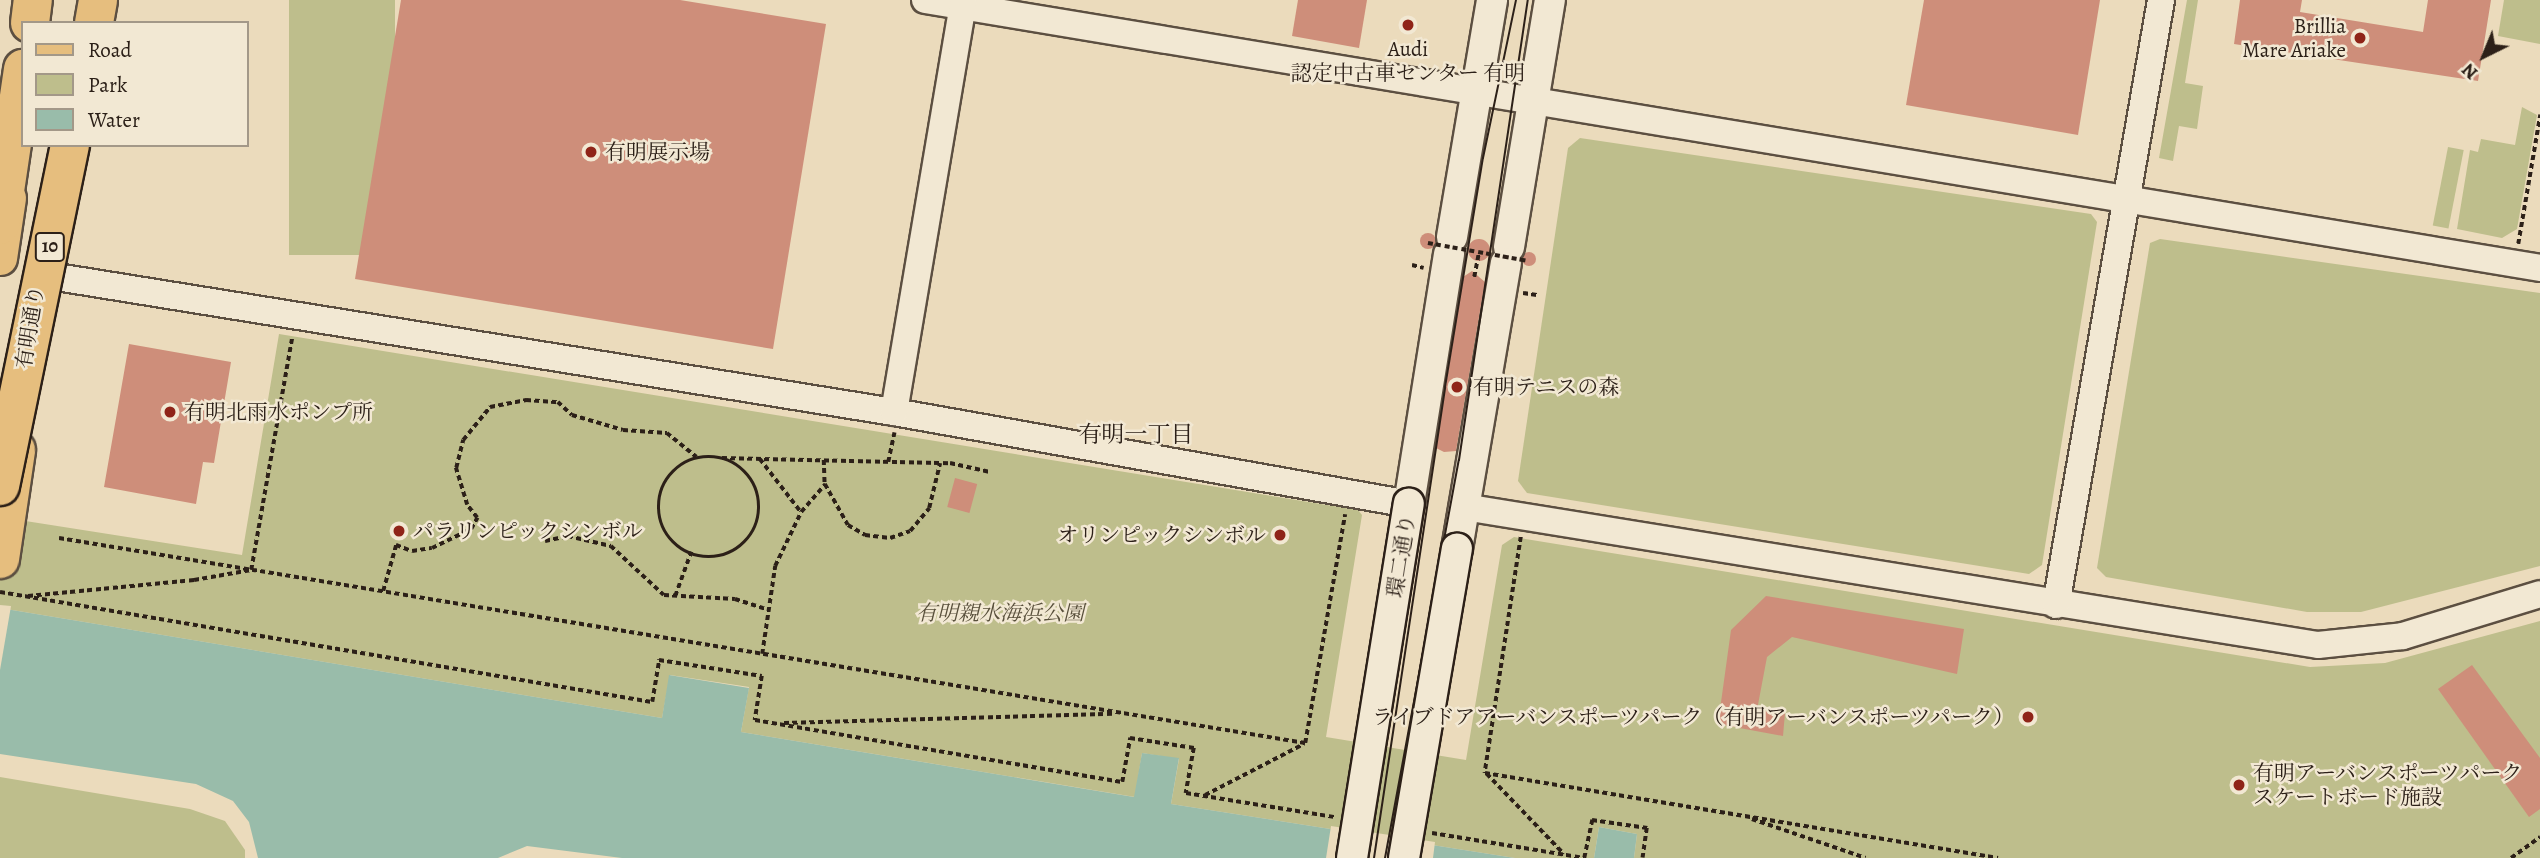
<!DOCTYPE html>
<meta charset="utf-8">
<style>
body{margin:0}
#map{position:relative;width:2540px;height:858px;overflow:hidden;background:#ebdbbc;font-family:Alegreya,"Noto Serif JP",serif}
div>[style]{position:absolute}
[style*='--x']{left:calc(var(--x)*1px);top:calc(var(--y)*1px);width:calc(var(--w)*1px);rotate:calc(var(--a)*1deg)}
.green>*{inset:0;background:#bebe8c;transform-origin:0 0}
.water>*{inset:0;background:#99bcaa}
.pier>*{inset:0;background:#ebdbbc}
.building>*{inset:0;background:#ce8e7a;transform-origin:0 0}
.round{border-radius:50%}
.path>*{height:3.5px;margin-top:-1.75px;transform-origin:0;background:repeating-linear-gradient(90deg,#2c2018 0 5px,transparent 0 8.5px)}
.path>.ring{margin:-1.75px;padding:0;box-sizing:content-box;background:none;border:3.5px solid #2c2018;border-radius:50%}
.roads{filter:drop-shadow(2px 0 #5c4f41) drop-shadow(-2px 0 #5c4f41) drop-shadow(0 2px #5c4f41) drop-shadow(0 -2px #5c4f41)}
.tertiary>*{height:26px;margin:-13px;padding:0 13px;transform-origin:13px;border-radius:13px;background:#f2e8d3}
.secondary>*{height:30px;margin:-15px;padding:0 15px;transform-origin:15px;border-radius:15px;background:#f2e8d3}
.primary>*{height:33px;margin:-16.5px;padding:0 16.5px;transform-origin:16.5px;border-radius:16.5px;background:#e6be7e}
.motorway>*{height:38px;margin:-19px;padding:0 19px;transform-origin:19px;border-radius:19px;background:#e6be7e}
.tram>*{height:2px;margin:-1px;padding:0 1px;transform-origin:1px;border-radius:1px;background:#2c2018}
.path-bridge>*{height:3.5px;margin-top:-1.75px;transform-origin:0;background:repeating-linear-gradient(90deg,#2c2018 0 5px,transparent 0 8.5px)}
.bridges{filter:drop-shadow(2px 0 #2c2018) drop-shadow(-2px 0 #2c2018) drop-shadow(0 2px #2c2018) drop-shadow(0 -2px #2c2018)}
.secondary-bridge>*{height:30px;margin:-15px;padding:0 15px;transform-origin:15px;border-radius:15px;background:#f2e8d3}
.motorway-bridge>*{height:38px;margin:-19px;padding:0 19px;transform-origin:19px;border-radius:19px;background:#e6be7e}
.dots>*{width:19px;height:19px;translate:-50% -50%;box-sizing:border-box;border:4px solid #f2e8d3;border-radius:50%}
span{translate:-50% -50%;white-space:nowrap;text-align:center;line-height:1.15;-webkit-text-stroke:5px #f2e8d3;paint-order:stroke}
.shield-label span{padding:2px 5px;background:#f2e8d3;border:2px solid;border-radius:5px;-webkit-text-stroke-width:0}
.shield-label{font-size:19px;color:#2c2018;font-weight:700}
.poi-label{font-size:21px;color:#2c2018}
.right{translate:-100% -50%;text-align:right}
.left{translate:0 -50%;text-align:left}
.street-label{font-size:21px;color:#2c2018}
.park-label{font-size:21px;color:#584f3b;font-style:italic}
.neighbourhood-label{font-size:23px;color:#2c2018}
.legend{position:absolute;left:21px;top:21px;width:228px;height:126px;box-sizing:border-box;background:#f2e8d3;border:2px solid #a39888;margin:0;padding:9px 12px;list-style:none;font-size:21px;color:#2c2018}
.legend li{display:flex;align-items:center;gap:14px;height:35px}
.legend b{width:35px;border:2px solid #a39888}
.north{position:absolute;left:2449px;top:21px;width:70px;height:70px;-webkit-text-stroke:5px #f2e8d3;paint-order:stroke;rotate:223deg;font-size:19px;font-weight:700;line-height:28px;text-align:center;color:#2c2018}
.north::after{content:'';display:block;margin:auto;width:24px;height:32px;background:#2c2018;clip-path:polygon(50% 0,100% 100%,50% 72%,0 100%)}
</style>
<div id="map">
<div class="green">
<i style="left:289px;top:0;width:106px;height:255px"></i>
<i style="clip-path:polygon(2187px 0,2198px 0,2185px 83px,2203px 86px,2197px 129px,2179px 126px,2173px 161px,2159px 158px)"></i>
<i style="clip-path:polygon(2504px 0,2540px 0,2540px 44px,2498px 36px)"></i>
<i style="clip-path:polygon(2522px 107px,2537px 115px,2517px 229px,2502px 238px,2457px 229px,2470px 150px,2478px 152px,2481px 139px,2515px 145px)"></i>
<i style="clip-path:polygon(1580px 138px,2091px 214px,2097px 222px,2042px 565px,2029px 574px,1527px 493px,1518px 481px,1568px 148px)"></i>
<i style="left:2448px;top:147px;width:16px;height:80px;rotate:11deg"></i>
<i style="clip-path:polygon(2160px 239px,2540px 293px,2540px 566px,2361px 612px,2307px 612px,2106px 577px,2097px 568px,2150px 243px)"></i>
<i style="clip-path:polygon(279px 334px,1358px 510px,1362px 515px,1326px 737px,1466px 760px,1502px 545px,1514px 537px,2310px 667px,2385px 663px,2540px 621px,2540px 858px,1634px 858px,1637px 834px,1599px 827px,1594px 858px,1515px 858px,1171px 804px,1179px 759px,1142px 753px,1135px 797px,741px 732px,749px 687px,670px 675px,662px 718px,0 608px,0 517px,242px 555px)"></i>
<i style="clip-path:polygon(0 777px,190px 809px,225px 821px,245px 850px,245px 858px,0 858px)"></i>
</div>
<div class="water">
<i style="clip-path:polygon(0 608px,662px 718px,669px 675px,749px 688px,741px 732px,1134px 797px,1142px 753px,1179px 758px,1171px 804px,1515px 858px,622px 858px,527px 846px,498px 858px,258px 858px,249px 822px,233px 801px,196px 784px,0 754px)"></i>
<i style="clip-path:polygon(1599px 827px,1637px 834px,1634px 858px,1594px 858px)"></i>
</div>
<div class="pier">
<i style="clip-path:polygon(0 605px,11px 606px,0 670px)"></i>
<i style="clip-path:polygon(1331px 826px,1435px 842px,1433px 858px,1326px 858px)"></i>
</div>
<div class="building">
<i style="clip-path:polygon(401px 0,680px 0,826px 24px,773px 349px,355px 279px)"></i>
<i style="clip-path:polygon(1298px 0,1367px 0,1359px 48px,1292px 36px)"></i>
<i style="clip-path:polygon(1924px 0,2100px 0,2078px 135px,1906px 105px)"></i>
<i style="clip-path:polygon(2240px 0,2302px 0,2300px 12px,2423px 32px,2428px 0,2491px 0,2478px 81px,2234px 44px)"></i>
<i class="round" style="left:1420px;top:233px;width:16px;height:16px"></i>
<i class="round" style="left:1468px;top:239px;width:22px;height:22px"></i>
<i class="round" style="left:1522px;top:252px;width:14px;height:14px"></i>
<i style="clip-path:polygon(1472px 271px,1485px 282px,1456px 451px,1444px 452px,1436px 448px,1463px 277px)"></i>
<i style="clip-path:polygon(129px 344px,231px 362px,214px 463px,203px 462px,196px 504px,104px 487px)"></i>
<i style="left:955px;top:478px;width:23px;height:30px;rotate:15deg"></i>
<i style="clip-path:polygon(1766px 596px,1964px 629px,1957px 674px,1792px 637px,1767px 657px,1757px 710px,1785px 713px,1783px 736px,1718px 724px,1731px 630px)"></i>
<i style="clip-path:polygon(2472px 665px,2540px 758px,2540px 809px,2529px 817px,2438px 689px)"></i>
</div>
<div class="path">
<i style="--x:2518;--y:244;--w:131;--a:-80.3"></i>
<i style="--x:1412;--y:265;--w:12;--a:14"></i>
<i style="--x:1474;--y:277;--w:25;--a:-79"></i>
<i style="--x:1523;--y:293;--w:14;--a:8"></i>
<i class="ring" style="left:659px;top:457px;width:96.5px;height:96.5px"></i>
<i style="--x:722;--y:458;--w:228;--a:1.3"></i>
<i style="--x:950;--y:463;--w:41;--a:12.7"></i>
<i style="--x:760;--y:459;--w:67;--a:52.3"></i>
<i style="--x:824;--y:460;--w:24;--a:88"></i>
<i style="--x:825;--y:484;--w:47;--a:60.7"></i>
<i style="--x:848;--y:525;--w:20;--a:30"></i>
<i style="--x:865;--y:535;--w:25;--a:7"></i>
<i style="--x:890;--y:538;--w:21;--a:-19"></i>
<i style="--x:910;--y:531;--w:30;--a:-50"></i>
<i style="--x:929;--y:508;--w:46;--a:-76.3"></i>
<i style="--x:888;--y:462;--w:30;--a:-78"></i>
<i style="--x:1521;--y:537;--w:239;--a:98.7"></i>
<i style="--x:1485;--y:773;--w:520;--a:9.41"></i>
<i style="--x:59;--y:538;--w:1263;--a:9.34"></i>
<i style="--x:1305;--y:743;--w:232;--a:-80.1"></i>
<i style="--x:545;--y:541;--w:24;--a:-12"></i>
<i style="--x:568;--y:536;--w:44;--a:13.1"></i>
<i style="--x:611;--y:546;--w:72;--a:42.8"></i>
<i style="--x:664;--y:595;--w:71;--a:3.2"></i>
<i style="--x:735;--y:599;--w:36;--a:18"></i>
<i style="--x:383;--y:591;--w:48;--a:-74.2"></i>
<i style="--x:396;--y:545;--w:17;--a:21"></i>
<i style="--x:412;--y:551;--w:20;--a:-9"></i>
<i style="--x:432;--y:548;--w:43;--a:-26"></i>
<i style="--x:471;--y:529;--w:13;--a:-61"></i>
<i style="--x:477;--y:518;--w:16;--a:-128"></i>
<i style="--x:467;--y:505;--w:39;--a:-107"></i>
<i style="--x:456;--y:468;--w:29;--a:-76"></i>
<i style="--x:463;--y:440;--w:43;--a:-50.7"></i>
<i style="--x:490;--y:407;--w:37;--a:-11"></i>
<i style="--x:526;--y:400;--w:32;--a:4"></i>
<i style="--x:558;--y:402;--w:19;--a:43"></i>
<i style="--x:572;--y:415;--w:53;--a:16.4"></i>
<i style="--x:623;--y:430;--w:44;--a:3.9"></i>
<i style="--x:667;--y:433;--w:38;--a:39"></i>
<i style="--x:0;--y:592;--w:661;--a:9.58"></i>
<i style="--x:652;--y:702;--w:43;--a:-80.5"></i>
<i style="--x:659;--y:660;--w:104;--a:8.8"></i>
<i style="--x:762;--y:676;--w:45;--a:99"></i>
<i style="--x:755;--y:720;--w:372;--a:9.6"></i>
<i style="--x:1122;--y:782;--w:45;--a:-79.7"></i>
<i style="--x:1130;--y:738;--w:65;--a:8.9"></i>
<i style="--x:1194;--y:748;--w:46;--a:100.1"></i>
<i style="--x:1186;--y:793;--w:151;--a:9.2"></i>
<i style="--x:28;--y:596;--w:167;--a:-5.5"></i>
<i style="--x:194;--y:580;--w:58;--a:-10"></i>
<i style="--x:251;--y:570;--w:237;--a:-80"></i>
<i style="--x:675;--y:596;--w:47;--a:-70"></i>
<i style="--x:762;--y:654;--w:89;--a:-81.6"></i>
<i style="--x:775;--y:566;--w:60;--a:-64.3"></i>
<i style="--x:801;--y:512;--w:37;--a:-49"></i>
<i style="--x:784;--y:723;--w:329;--a:-1.6"></i>
<i style="--x:1487;--y:774;--w:111;--a:46.1"></i>
<i style="--x:1205;--y:795;--w:111;--a:-27.3"></i>
<i style="--x:1752;--y:819;--w:120;--a:18.9"></i>
<i style="--x:1432;--y:833;--w:154;--a:9.3"></i>
<i style="--x:1584;--y:858;--w:39;--a:-78"></i>
<i style="--x:1592;--y:820;--w:56;--a:8.3"></i>
<i style="--x:1647;--y:828;--w:30;--a:98"></i>
<i style="--x:2511;--y:858;--w:36;--a:-36"></i>
</div>
<div class="roads">
<div class="tertiary">
<i style="--x:925;--y:0;--w:1637;--a:9.42"></i>
<i style="--x:38;--y:274;--w:867;--a:9.16"></i>
<i style="--x:894;--y:412;--w:523;--a:10.13"></i>
<i style="--x:894;--y:412;--w:418;--a:-80.4"></i>
<i style="--x:1464;--y:507;--w:865;--a:9.18"></i>
<i style="--x:2318;--y:645;--w:85;--a:-6"></i>
<i style="--x:2403;--y:636;--w:143;--a:-17"></i>
<i style="--x:2056;--y:605;--w:614;--a:-80.15"></i>
</div>
<div class="secondary">
<i style="--x:1452;--y:237;--w:240;--a:-80.4"></i>
<i style="--x:1509;--y:247;--w:250;--a:-80.6"></i>
<i style="--x:1409;--y:504;--w:253;--a:-80.9"></i>
<i style="--x:1457;--y:549;--w:290;--a:-80.3"></i>
</div>
<div class="primary">
<i style="--x:0;--y:258;--w:61;--a:-81.5"></i>
</div>
<div class="motorway">
<i style="--x:30;--y:23;--w:23;--a:-83"></i>
<i style="--x:94;--y:23;--w:23;--a:-80"></i>
<i style="--x:0;--y:225;--w:158;--a:-81.6"></i>
<i style="--x:0;--y:559;--w:110;--a:-81.6"></i>
</div>
</div>
<div class="tram">
<i style="--x:1374;--y:858;--w:476;--a:-81.4"></i>
<i style="--x:1445;--y:387;--w:232;--a:-80.6"></i>
<i style="--x:1483;--y:158;--w:161;--a:-78.2"></i>
<i style="--x:1385;--y:858;--w:405;--a:-79.5"></i>
<i style="--x:1459;--y:460;--w:465;--a:-81.5"></i>
</div>
<div class="path-bridge">
<i style="--x:1428;--y:243;--w:102;--a:10.2"></i>
</div>
<div class="bridges">
<div class="secondary-bridge">
<i style="--x:1352;--y:858;--w:359;--a:-80.9"></i>
<i style="--x:1404;--y:858;--w:314;--a:-80.3"></i>
</div>
<div class="motorway-bridge">
<i style="--x:0;--y:486;--w:348;--a:-78.4"></i>
</div>
</div>
<div class="dots">
<i style="left:1408px;top:25px;background:#8f2418"></i>
<i style="left:2360px;top:38px;background:#8f2418"></i>
<i style="left:591px;top:152px;background:#8f2418"></i>
<i style="left:1457px;top:387px;background:#8f2418"></i>
<i style="left:170px;top:412px;background:#8f2418"></i>
<i style="left:399px;top:531px;background:#8f2418"></i>
<i style="left:1280px;top:535px;background:#8f2418"></i>
<i style="left:2028px;top:717px;background:#8f2418"></i>
<i style="left:2239px;top:785px;background:#8f2418"></i>
</div>
<div class="shield-label">
<span style="left:50px;top:247px">10</span>
</div>
<div class="poi-label">
<span class="right" style="left:2346px;top:38px">Brillia<br>Mare Ariake</span>
<span style="left:1408px;top:61px">Audi<br>認定中古車センター 有明</span>
<span class="left" style="left:605px;top:152px">有明展示場</span>
<span class="left" style="left:1473px;top:387px">有明テニスの森</span>
<span class="left" style="left:184px;top:412px">有明北雨水ポンプ所</span>
<span class="left" style="left:413px;top:531px">パラリンピックシンボル</span>
<span class="right" style="left:1266px;top:535px">オリンピックシンボル</span>
<span class="right" style="left:2014px;top:717px">ライブドアアーバンスポーツパーク（有明アーバンスポーツパーク）</span>
<span class="left" style="left:2253px;top:785px">有明アーバンスポーツパーク<br>スケートボード施設</span>
</div>
<div class="street-label">
<span style="left:30px;top:327px;rotate:-81deg">有明通り</span>
<span style="left:1401px;top:556px;rotate:-81deg">環二通り</span>
</div>
<div class="park-label">
<span style="left:1000px;top:613px">有明親水海浜公園</span>
</div>
<div class="neighbourhood-label">
<span style="left:1136px;top:435px">有明一丁目</span>
</div>
<ul class="legend">
<li><b style="height:9px;background:#e6be7e"></b>Road</li>
<li><b style="height:19px;background:#bebe8c"></b>Park</li>
<li><b style="height:19px;background:#99bcaa"></b>Water</li>
</ul>
<div class="north">N</div>
</div>
